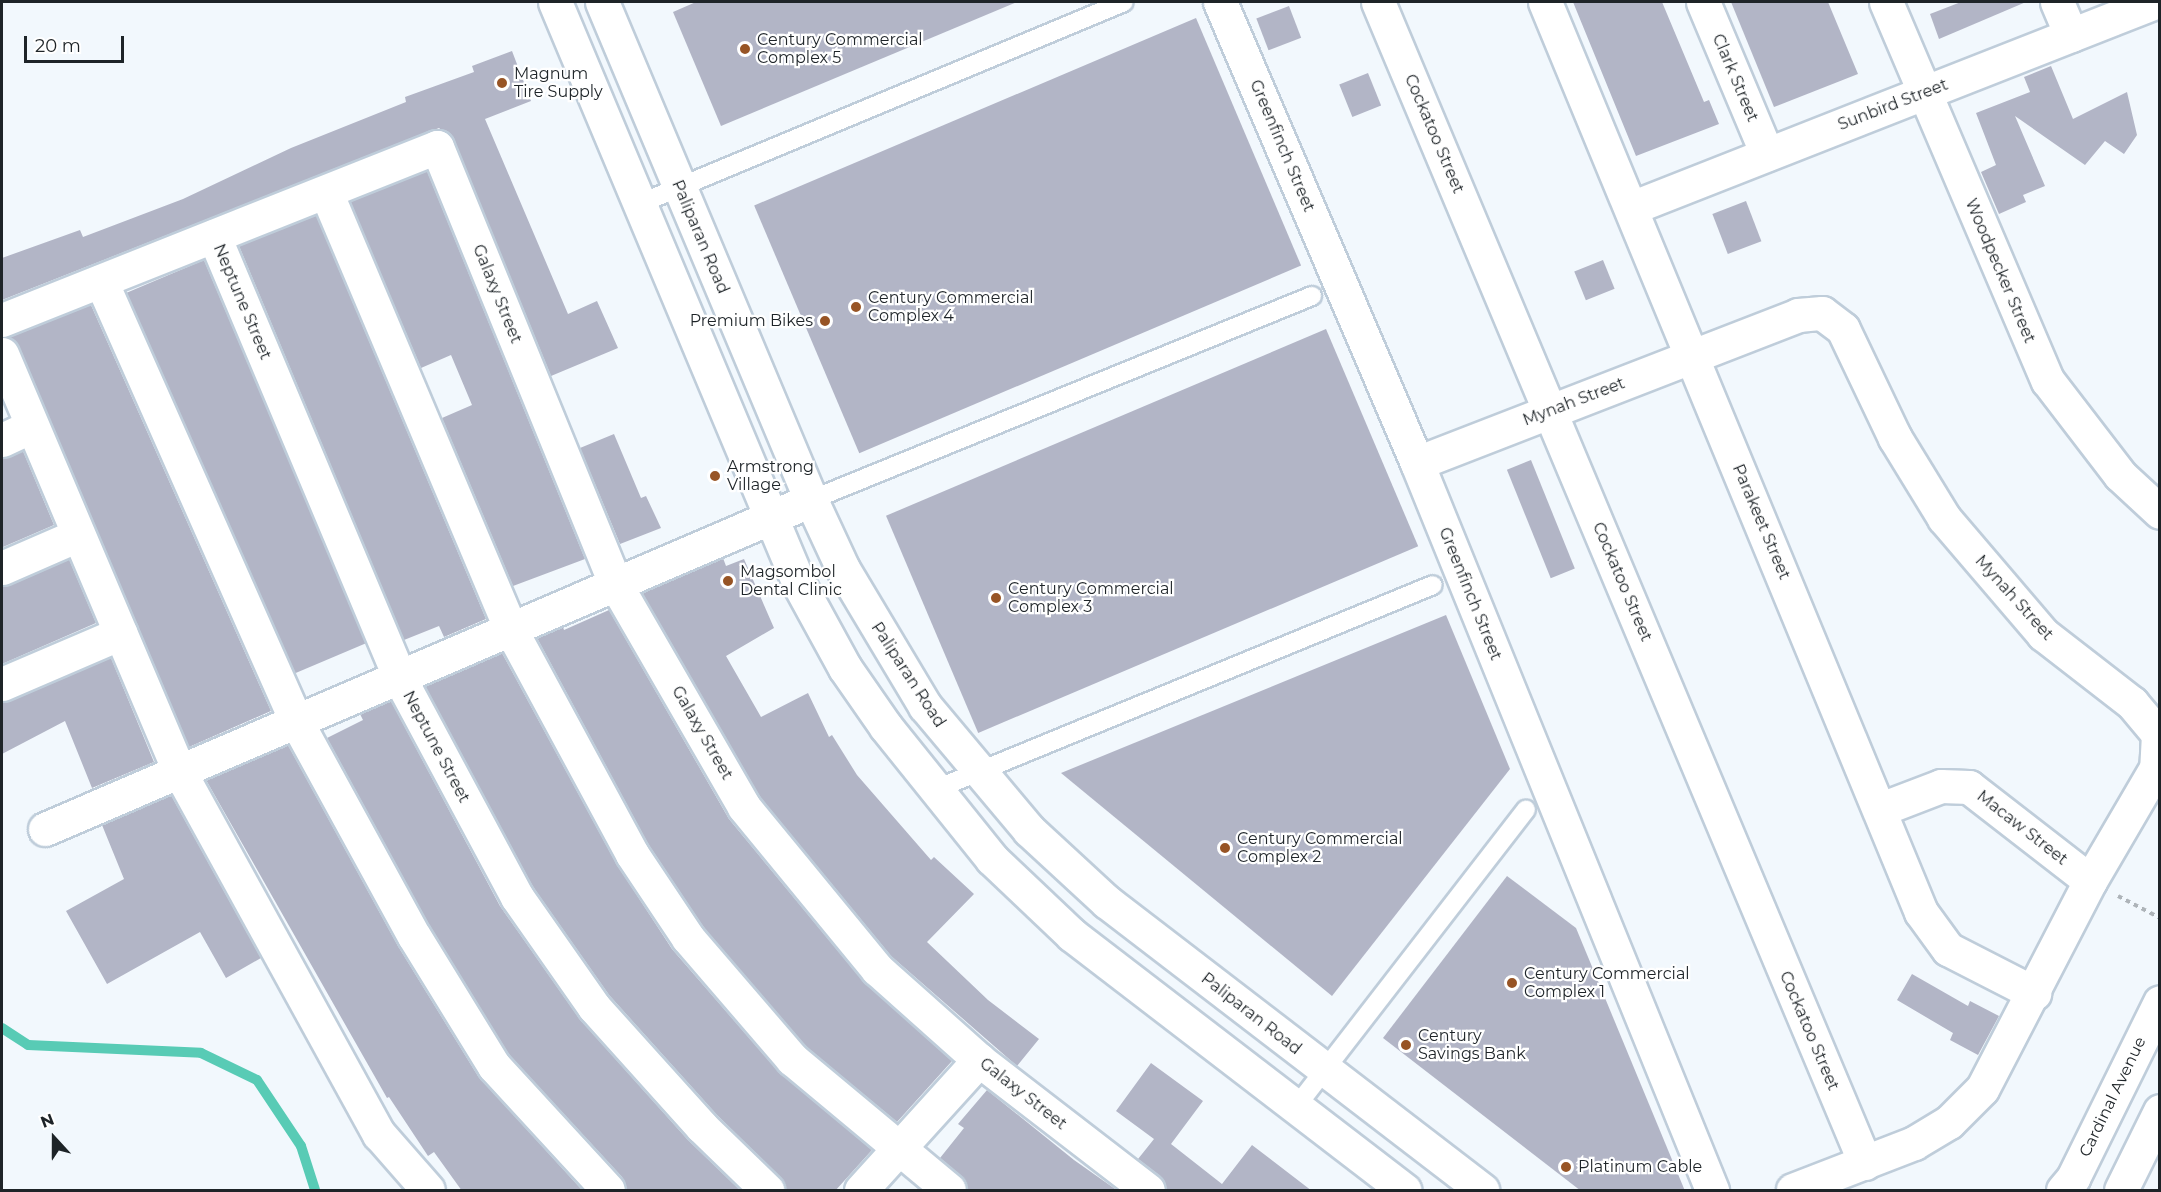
<!DOCTYPE html>
<style>
body{margin:0}
#map{position:relative;width:2161px;height:1192px;overflow:hidden;background:#f2f8fd;font-family:Montserrat,sans-serif}
div>[style]{position:absolute}
[style*='--x']{left:calc(var(--x)*1px);top:calc(var(--y)*1px);width:calc(var(--w)*1px);rotate:calc(var(--a)*1deg)}
.stream>*{height:10px;margin:-5px;padding:0 5px;transform-origin:5px;border-radius:5px;background:#58cbb5}
.building>*{inset:0;background:#b2b5c6;transform-origin:0 0}
.path>*{height:4px;margin-top:-2px;transform-origin:0;background:repeating-linear-gradient(90deg,#aeb4b9 0 4.5px,transparent 0 9px)}
.roads{filter:drop-shadow(2px 0 #bfcdda) drop-shadow(-2px 0 #bfcdda) drop-shadow(0 2px #bfcdda) drop-shadow(0 -2px #bfcdda)}
.lane>*{height:18px;margin:-9px;padding:0 9px;transform-origin:9px;border-radius:9px;background:#fff}
.street>*{height:33px;margin:-16.5px;padding:0 16.5px;transform-origin:16.5px;border-radius:16.5px;background:#fff}
.primary>*{height:33px;margin:-16.5px;padding:0 16.5px;transform-origin:16.5px;border-radius:16.5px;background:#fff}
.dots>*{width:16px;height:16px;translate:-50% -50%;box-sizing:border-box;border:3px solid #fff;border-radius:50%}
span{translate:-50% -50%;white-space:nowrap;text-align:center;line-height:1.15;-webkit-text-stroke:4.5px #fff;paint-order:stroke}
.poi-label{font-size:16px;color:#1e2428}
.left{translate:0 -50%;text-align:left}
.right{translate:-100% -50%;text-align:right}
.street-label{font-size:16px;color:#1e2428}
.frame{position:absolute;inset:0;border:3px solid #1e2428;pointer-events:none}
.north{position:absolute;left:24px;top:1108px;width:60px;height:60px;-webkit-text-stroke:4px #fff;paint-order:stroke;rotate:339deg;font-size:16px;font-weight:700;line-height:24px;text-align:center;color:#1e2428}
.north::after{content:'';display:block;margin:auto;width:21px;height:27px;background:#1e2428;clip-path:polygon(50% 0,100% 100%,50% 72%,0 100%)}
.scale{position:absolute;left:24px;top:36px;width:100px;height:27px;box-sizing:border-box;border:3px solid #1e2428;border-top:0;padding-left:8px;font-size:18px;line-height:21px;white-space:nowrap;color:#1e2428;-webkit-text-stroke:4px #fff;paint-order:stroke}
</style>
<div id="map">
<div class="stream">
<i style="--x:2;--y:1028;--w:31;--a:33"></i>
<i style="--x:28;--y:1045;--w:173;--a:2.6"></i>
<i style="--x:201;--y:1053;--w:62;--a:25.7"></i>
<i style="--x:257;--y:1080;--w:79;--a:56.3"></i>
<i style="--x:301;--y:1146;--w:46;--a:72.3"></i>
</div>
<div class="building">
<i style="clip-path:polygon(696px 2px,1017px 2px,721px 126px,673px 12px)"></i>
<i style="clip-path:polygon(1573px 2px,1662px 2px,1704px 102px,1709px 100px,1719px 124px,1636px 156px)"></i>
<i style="clip-path:polygon(1731px 2px,1828px 2px,1858px 74px,1774px 107px)"></i>
<i style="clip-path:polygon(1961px 2px,2026px 2px,1939px 39px,1930px 14px)"></i>
<i style="left:1289px;top:6px;width:34px;height:35px;rotate:69deg"></i>
<i style="left:1196px;top:18px;width:269px;height:480px;rotate:67deg"></i>
<i style="clip-path:polygon(512px 51px,531px 101px,485px 119px,568px 314px,597px 301px,618px 348px,551px 376px,454px 140px,439px 128px,2px 300px,2px 258px,80px 230px,83px 237px,183px 199px,291px 148px,406px 102px,405px 97px,474px 72px,472px 66px)"></i>
<i style="clip-path:polygon(2051px 66px,2073px 119px,2127px 92px,2137px 135px,2124px 154px,2105px 141px,2085px 165px,2015px 116px,2045px 186px,2023px 195px,2026px 202px,1999px 214px,1981px 172px,1996px 165px,1976px 113px,2030px 92px,2024px 77px)"></i>
<i style="left:1368px;top:73px;width:35px;height:31px;rotate:68deg"></i>
<i style="clip-path:polygon(427px 171px,585px 559px,513px 586px,442px 418px,472px 405px,451px 355px,421px 368px,350px 202px)"></i>
<i style="left:1746px;top:201px;width:43px;height:36px;rotate:69deg"></i>
<i style="clip-path:polygon(316px 215px,486px 619px,444px 637px,439px 626px,404px 640px,239px 246px)"></i>
<i style="left:204px;top:260px;width:416px;height:84px;rotate:67deg"></i>
<i style="left:1603px;top:260px;width:31px;height:31px;rotate:68deg"></i>
<i style="clip-path:polygon(91px 305px,271px 711px,189px 747px,19px 347px,9px 337px)"></i>
<i style="left:1326px;top:329px;width:236px;height:478px;rotate:67deg"></i>
<i style="clip-path:polygon(614px 434px,641px 498px,646px 496px,661px 528px,620px 544px,580px 448px)"></i>
<i style="clip-path:polygon(23px 451px,54px 525px,3px 547px,2px 459px)"></i>
<i style="left:1531px;top:460px;width:117px;height:26px;rotate:68deg"></i>
<i style="clip-path:polygon(723px 558px,726px 566px,744px 559px,774px 628px,726px 656px,761px 717px,808px 693px,829px 737px,832px 735px,857px 775px,931px 860px,934px 857px,974px 894px,927px 942px,988px 1000px,1039px 1039px,1017px 1066px,891px 956px,759px 796px,642px 593px)"></i>
<i style="clip-path:polygon(69px 559px,96px 623px,2px 664px,2px 586px)"></i>
<i style="clip-path:polygon(609px 610px,729px 819px,863px 981px,952px 1061px,897px 1122px,805px 1046px,703px 927px,648px 844px,537px 638px,563px 627px,564px 630px)"></i>
<i style="clip-path:polygon(1446px 615px,1510px 769px,1332px 996px,1061px 773px)"></i>
<i style="clip-path:polygon(502px 653px,616px 863px,672px 949px,778px 1071px,872px 1150px,835px 1191px,785px 1191px,780px 1177px,716px 1114px,609px 995px,533px 887px,425px 687px)"></i>
<i style="clip-path:polygon(111px 658px,154px 762px,92px 788px,65px 721px,2px 754px,2px 702px)"></i>
<i style="clip-path:polygon(391px 701px,500px 906px,579px 1018px,688px 1140px,741px 1191px,626px 1191px,622px 1177px,509px 1055px,430px 927px,327px 738px,363px 720px,360px 714px)"></i>
<i style="clip-path:polygon(288px 745px,398px 946px,478px 1076px,583px 1191px,462px 1191px,434px 1152px,428px 1156px,389px 1097px,387px 1098px,206px 780px)"></i>
<i style="clip-path:polygon(171px 795px,261px 958px,226px 978px,200px 932px,107px 984px,66px 911px,124px 879px,102px 825px)"></i>
<i style="clip-path:polygon(1507px 876px,1576px 928px,1685px 1191px,1581px 1191px,1383px 1038px)"></i>
<i style="clip-path:polygon(1912px 974px,1968px 1006px,1970px 1001px,1999px 1016px,1978px 1055px,1950px 1040px,1953px 1033px,1897px 1000px)"></i>
<i style="clip-path:polygon(1151px 1063px,1203px 1101px,1171px 1144px,1222px 1184px,1252px 1145px,1312px 1191px,1166px 1191px,1160px 1176px,1138px 1159px,1154px 1139px,1116px 1111px)"></i>
<i style="clip-path:polygon(987px 1090px,1074px 1160px,1118px 1191px,967px 1191px,961px 1176px,940px 1158px,964px 1128px,958px 1124px)"></i>
</div>
<div class="path">
<i style="--x:2118;--y:896;--w:47;--a:27.6"></i>
</div>
<div class="roads">
<div class="lane">
<i style="--x:639;--y:204;--w:525;--a:-22.61"></i>
<i style="--x:811;--y:500;--w:541;--a:-22.16"></i>
<i style="--x:934;--y:790;--w:539;--a:-22.33"></i>
<i style="--x:1296;--y:1107;--w:376;--a:-52.3"></i>
</div>
<div class="street">
<i style="--x:1220;--y:2;--w:501;--a:66.86"></i>
<i style="--x:1417;--y:463;--w:785;--a:67.91"></i>
<i style="--x:1378;--y:2;--w:1259;--a:67.24"></i>
<i style="--x:1545;--y:2;--w:985;--a:67.55"></i>
<i style="--x:1921;--y:912;--w:46;--a:53.9"></i>
<i style="--x:1948;--y:949;--w:97;--a:27.1"></i>
<i style="--x:1703;--y:2;--w:165;--a:67.2"></i>
<i style="--x:1886;--y:2;--w:412;--a:66.9"></i>
<i style="--x:2048;--y:381;--w:118;--a:52.5"></i>
<i style="--x:2120;--y:475;--w:54;--a:42.8"></i>
<i style="--x:2057;--y:2;--w:36;--a:67"></i>
<i style="--x:326;--y:192;--w:475;--a:67.1"></i>
<i style="--x:511;--y:630;--w:255;--a:61.6"></i>
<i style="--x:632;--y:854;--w:101;--a:56.3"></i>
<i style="--x:688;--y:938;--w:160;--a:49.3"></i>
<i style="--x:792;--y:1059;--w:204;--a:39.8"></i>
<i style="--x:1631;--y:208;--w:563;--a:-21.46"></i>
<i style="--x:214;--y:236;--w:478;--a:67.2"></i>
<i style="--x:399;--y:677;--w:250;--a:61.8"></i>
<i style="--x:517;--y:897;--w:134;--a:55"></i>
<i style="--x:594;--y:1007;--w:161;--a:48"></i>
<i style="--x:702;--y:1127;--w:91;--a:44.1"></i>
<i style="--x:101;--y:281;--w:479;--a:66.1"></i>
<i style="--x:295;--y:719;--w:247;--a:61.3"></i>
<i style="--x:414;--y:936;--w:153;--a:58.4"></i>
<i style="--x:494;--y:1066;--w:168;--a:47.4"></i>
<i style="--x:2;--y:320;--w:468;--a:-21.7"></i>
<i style="--x:437;--y:147;--w:473;--a:67.8"></i>
<i style="--x:616;--y:585;--w:256;--a:60"></i>
<i style="--x:744;--y:807;--w:210;--a:50.6"></i>
<i style="--x:877;--y:969;--w:137;--a:41.7"></i>
<i style="--x:979;--y:1060;--w:213;--a:37.6"></i>
<i style="--x:2;--y:354;--w:451;--a:67"></i>
<i style="--x:178;--y:769;--w:417;--a:61.2"></i>
<i style="--x:379;--y:1134;--w:74;--a:48.8"></i>
<i style="--x:2;--y:440;--w:33;--a:-25"></i>
<i style="--x:1417;--y:463;--w:409;--a:-21.2"></i>
<i style="--x:1798;--y:315;--w:24;--a:-5"></i>
<i style="--x:1822;--y:313;--w:26;--a:37"></i>
<i style="--x:1843;--y:329;--w:121;--a:64.5"></i>
<i style="--x:1895;--y:438;--w:94;--a:58.5"></i>
<i style="--x:1944;--y:518;--w:153;--a:49.5"></i>
<i style="--x:2043;--y:634;--w:113;--a:37.8"></i>
<i style="--x:2132;--y:703;--w:40;--a:50"></i>
<i style="--x:2158;--y:734;--w:34;--a:93"></i>
<i style="--x:2156;--y:768;--w:131;--a:120.3"></i>
<i style="--x:2090;--y:881;--w:234;--a:117.4"></i>
<i style="--x:1982;--y:1089;--w:47;--a:135"></i>
<i style="--x:1949;--y:1122;--w:41;--a:149"></i>
<i style="--x:1914;--y:1143;--w:130;--a:158.8"></i>
<i style="--x:2;--y:568;--w:83;--a:-23.5"></i>
<i style="--x:2;--y:684;--w:129;--a:-23.2"></i>
<i style="--x:1881;--y:809;--w:64;--a:-21"></i>
<i style="--x:1941;--y:786;--w:28;--a:2"></i>
<i style="--x:1969;--y:787;--w:153;--a:37.8"></i>
<i style="--x:45;--y:829;--w:834;--a:-23.24"></i>
<i style="--x:861;--y:1190;--w:176;--a:-47.8"></i>
<i style="--x:2063;--y:1190;--w:16;--a:-50"></i>
<i style="--x:2073;--y:1178;--w:196;--a:-63.7"></i>
<i style="--x:2121;--y:1190;--w:88;--a:-63.7"></i>
</div>
<div class="primary">
<i style="--x:555;--y:2;--w:631;--a:67.25"></i>
<i style="--x:799;--y:584;--w:96;--a:61.3"></i>
<i style="--x:845;--y:668;--w:72;--a:55.2"></i>
<i style="--x:886;--y:727;--w:169;--a:51.2"></i>
<i style="--x:992;--y:859;--w:110;--a:43.5"></i>
<i style="--x:1072;--y:935;--w:419;--a:37.5"></i>
<i style="--x:602;--y:2;--w:540;--a:67.23"></i>
<i style="--x:811;--y:500;--w:76;--a:65.1"></i>
<i style="--x:843;--y:569;--w:160;--a:59.1"></i>
<i style="--x:925;--y:706;--w:162;--a:50"></i>
<i style="--x:1029;--y:830;--w:106;--a:42.7"></i>
<i style="--x:1107;--y:902;--w:473;--a:37.5"></i>
</div>
</div>
<div class="dots">
<i style="left:745px;top:49px;background:#975425"></i>
<i style="left:502px;top:83px;background:#975425"></i>
<i style="left:856px;top:307px;background:#975425"></i>
<i style="left:825px;top:321px;background:#975425"></i>
<i style="left:715px;top:476px;background:#975425"></i>
<i style="left:728px;top:581px;background:#975425"></i>
<i style="left:996px;top:598px;background:#975425"></i>
<i style="left:1225px;top:848px;background:#975425"></i>
<i style="left:1512px;top:983px;background:#975425"></i>
<i style="left:1406px;top:1045px;background:#975425"></i>
<i style="left:1566px;top:1167px;background:#975425"></i>
</div>
<div class="poi-label">
<span class="left" style="left:757px;top:49px">Century Commercial<br>Complex 5</span>
<span class="left" style="left:514px;top:83px">Magnum<br>Tire Supply</span>
<span class="left" style="left:868px;top:307px">Century Commercial<br>Complex 4</span>
<span class="right" style="left:813px;top:321px">Premium Bikes</span>
<span class="left" style="left:727px;top:476px">Armstrong<br>Village</span>
<span class="left" style="left:740px;top:581px">Magsombol<br>Dental Clinic</span>
<span class="left" style="left:1008px;top:598px">Century Commercial<br>Complex 3</span>
<span class="left" style="left:1237px;top:848px">Century Commercial<br>Complex 2</span>
<span class="left" style="left:1524px;top:983px">Century Commercial<br>Complex 1</span>
<span class="left" style="left:1418px;top:1045px">Century<br>Savings Bank</span>
<span class="left" style="left:1578px;top:1167px">Platinum Cable</span>
</div>
<div class="street-label">
<span style="left:1735px;top:78px;rotate:67deg">Clark Street</span>
<span style="left:1893px;top:105px;rotate:-21deg">Sunbird Street</span>
<span style="left:1434px;top:134px;rotate:67deg">Cockatoo Street</span>
<span style="left:1282px;top:146px;rotate:67deg">Greenfinch Street</span>
<span style="left:700px;top:237px;rotate:67deg">Paliparan Road</span>
<span style="left:2000px;top:271px;rotate:67deg">Woodpecker Street</span>
<span style="left:497px;top:294px;rotate:68deg">Galaxy Street</span>
<span style="left:242px;top:302px;rotate:67deg">Neptune Street</span>
<span style="left:1574px;top:402px;rotate:-21deg">Mynah Street</span>
<span style="left:1761px;top:522px;rotate:67deg">Parakeet Street</span>
<span style="left:1622px;top:582px;rotate:67deg">Cockatoo Street</span>
<span style="left:1470px;top:594px;rotate:68deg">Greenfinch Street</span>
<span style="left:2014px;top:598px;rotate:48deg">Mynah Street</span>
<span style="left:908px;top:675px;rotate:57deg">Paliparan Road</span>
<span style="left:702px;top:733px;rotate:60deg">Galaxy Street</span>
<span style="left:436px;top:747px;rotate:62deg">Neptune Street</span>
<span style="left:2022px;top:828px;rotate:38deg">Macaw Street</span>
<span style="left:1251px;top:1014px;rotate:38deg">Paliparan Road</span>
<span style="left:1809px;top:1031px;rotate:67deg">Cockatoo Street</span>
<span style="left:1023px;top:1094px;rotate:38deg">Galaxy Street</span>
<span style="left:2113px;top:1097px;rotate:-64deg">Cardinal Avenue</span>
</div>
<div class="frame"></div>
<div class="north">N</div>
<div class="scale">20 m</div>
</div>
